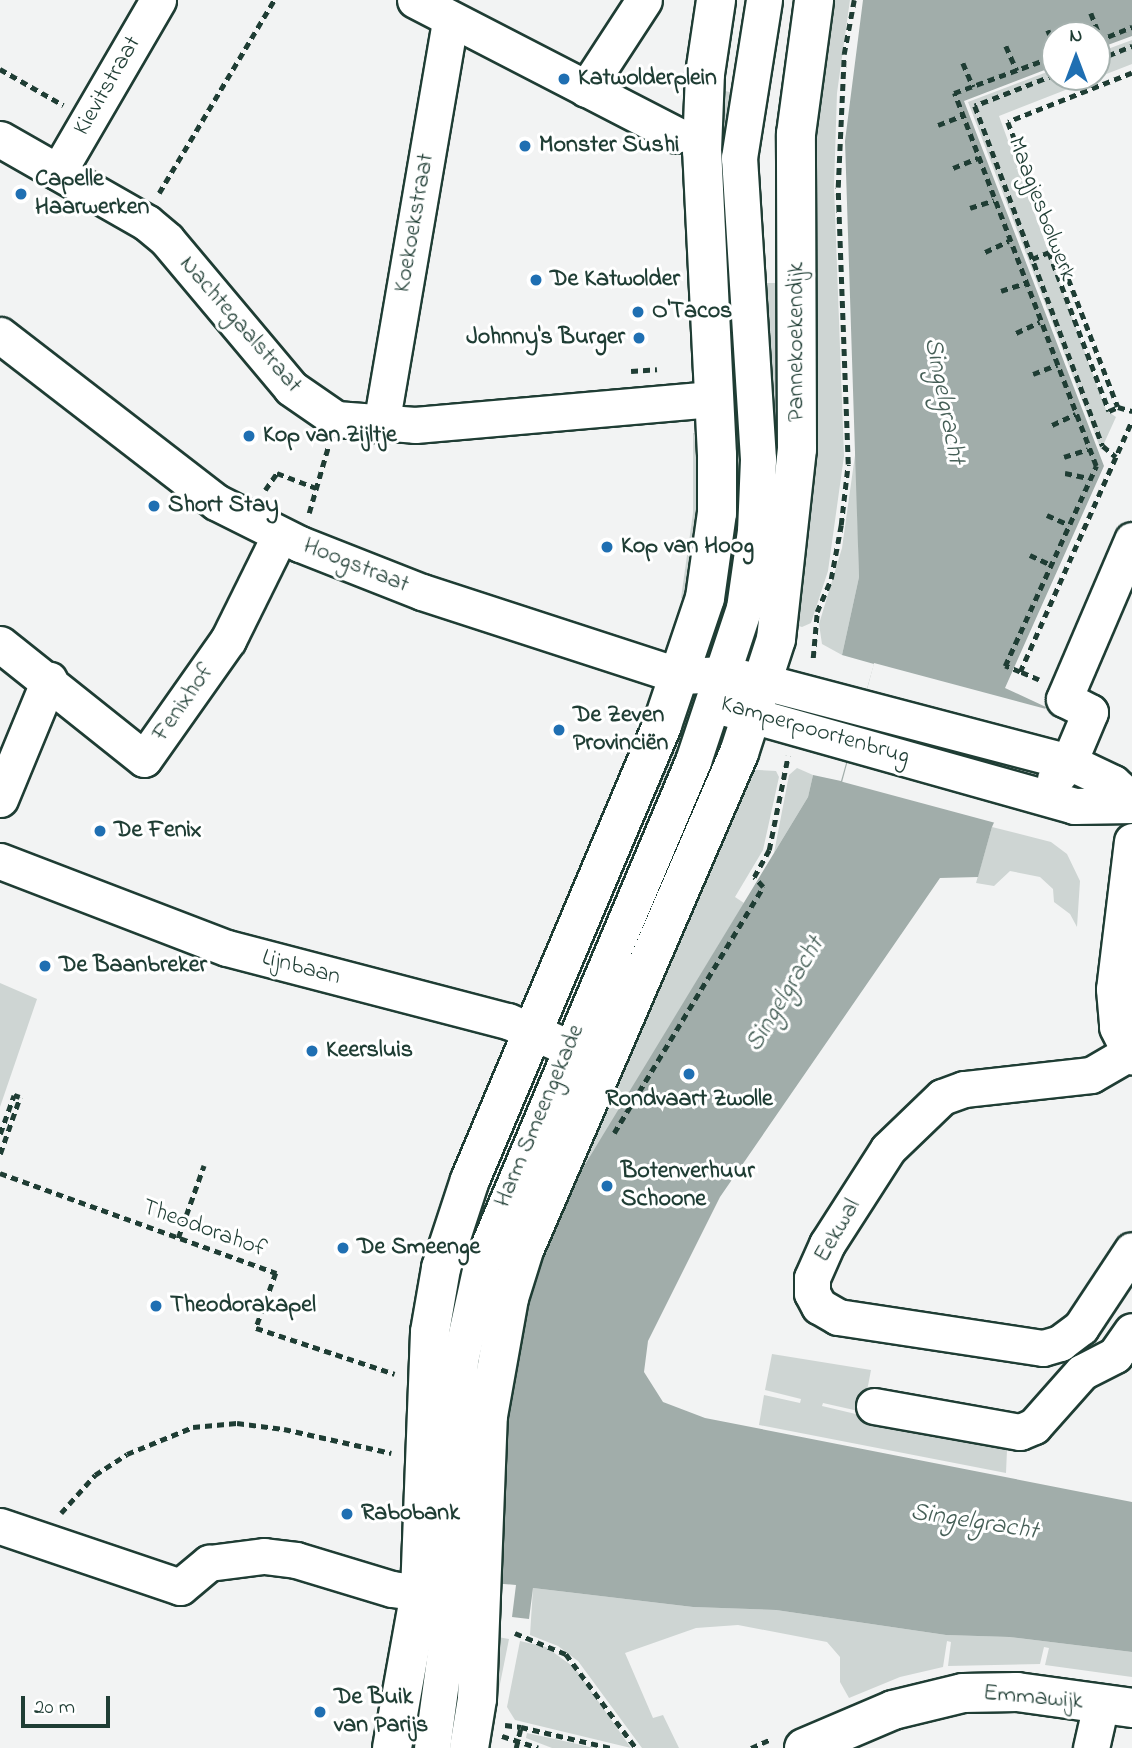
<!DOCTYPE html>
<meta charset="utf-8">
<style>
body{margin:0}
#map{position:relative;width:1132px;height:1748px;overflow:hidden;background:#f2f3f3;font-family:"Indie Flower",sans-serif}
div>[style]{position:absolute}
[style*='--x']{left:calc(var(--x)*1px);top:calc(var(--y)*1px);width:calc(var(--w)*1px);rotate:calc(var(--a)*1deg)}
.green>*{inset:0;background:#ced5d3;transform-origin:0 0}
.water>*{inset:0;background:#a1adaa}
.pier>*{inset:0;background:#f2f3f3;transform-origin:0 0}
.path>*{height:4.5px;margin-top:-2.25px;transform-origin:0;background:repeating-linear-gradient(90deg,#1f3d34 0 7px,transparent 0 12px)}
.roads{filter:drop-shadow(2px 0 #1f3d34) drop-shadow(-2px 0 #1f3d34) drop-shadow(0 2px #1f3d34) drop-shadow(0 -2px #1f3d34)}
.minor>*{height:35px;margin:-17.5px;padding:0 17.5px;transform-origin:17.5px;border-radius:17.5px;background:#fff}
.major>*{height:38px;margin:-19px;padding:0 19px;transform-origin:19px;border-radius:19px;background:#fff}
.dots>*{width:19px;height:19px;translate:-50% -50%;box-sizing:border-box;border:4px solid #fff;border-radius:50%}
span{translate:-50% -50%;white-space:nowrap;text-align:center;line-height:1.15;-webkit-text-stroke:6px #fff;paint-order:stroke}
.poi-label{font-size:24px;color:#1f3d34;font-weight:700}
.left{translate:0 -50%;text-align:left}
.right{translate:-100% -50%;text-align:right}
.street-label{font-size:24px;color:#1f3d34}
.water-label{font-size:26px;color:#465f57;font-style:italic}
.north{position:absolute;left:1041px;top:21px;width:70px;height:70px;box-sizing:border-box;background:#fff;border:2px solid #a5b1ae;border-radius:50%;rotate:0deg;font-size:19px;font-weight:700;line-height:28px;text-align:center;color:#1f3d34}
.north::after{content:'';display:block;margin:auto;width:24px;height:32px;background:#1f6fb2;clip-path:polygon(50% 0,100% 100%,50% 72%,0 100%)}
.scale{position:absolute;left:21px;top:1696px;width:89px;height:32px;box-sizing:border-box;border:4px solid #1f3d34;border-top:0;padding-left:9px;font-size:21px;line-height:24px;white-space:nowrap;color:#1f3d34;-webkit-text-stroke:5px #fff;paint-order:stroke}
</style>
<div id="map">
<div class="green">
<i style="clip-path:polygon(827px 0,850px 0,837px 93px,834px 185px,844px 456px,828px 571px,811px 623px,802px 627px,792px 624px,802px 200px)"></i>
<i style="clip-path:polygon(1132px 40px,1132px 64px,999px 116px,1106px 410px,1116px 417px,1101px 450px,968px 102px,1055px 69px,1055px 77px,1097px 77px,1097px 53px)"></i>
<i style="clip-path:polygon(784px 75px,787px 75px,792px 360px,775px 492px,764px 283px,784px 283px,779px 105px)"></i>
<i style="clip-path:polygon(710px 88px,730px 92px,723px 165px,743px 464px,736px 568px,725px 610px,717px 608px)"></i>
<i style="clip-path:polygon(693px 433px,703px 433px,703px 511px,689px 603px,681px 598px,693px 513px)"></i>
<i style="clip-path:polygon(856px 448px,859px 577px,842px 655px,822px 644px,819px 624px,842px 548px)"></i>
<i style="left:666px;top:745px;width:15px;height:298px;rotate:28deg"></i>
<i style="clip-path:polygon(797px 768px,813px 775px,808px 797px,774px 853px,789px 775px)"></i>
<i style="clip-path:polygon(739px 769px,776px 771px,779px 777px,763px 850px,735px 897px,744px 903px,553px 1219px)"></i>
<i style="clip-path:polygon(992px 827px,1051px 842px,1067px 854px,1080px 881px,1077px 927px,1070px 914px,1054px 902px,1053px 889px,1040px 877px,1010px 871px,994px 886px,976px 883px)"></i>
<i style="clip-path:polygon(0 983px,37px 999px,0 1107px)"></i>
<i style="clip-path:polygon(772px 1354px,871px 1370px,863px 1412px,823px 1403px,822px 1406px,1007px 1450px,1006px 1473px,759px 1425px,764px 1395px,800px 1403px,801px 1399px,765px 1390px)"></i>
<i style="clip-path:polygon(533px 1588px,693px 1607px,776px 1610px,946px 1635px,1009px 1637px,1132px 1652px,1132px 1677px,1045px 1665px,1049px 1648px,1044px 1647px,1040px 1664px,948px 1666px,951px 1642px,947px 1641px,943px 1667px,900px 1677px,849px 1698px,840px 1682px,840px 1657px,827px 1642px,738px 1625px,696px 1628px,625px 1653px,653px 1718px,663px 1715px,679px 1748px,642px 1748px,578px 1661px,558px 1646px,530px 1635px)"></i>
<i style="clip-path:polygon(492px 1636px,509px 1639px,494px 1714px)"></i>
<i style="clip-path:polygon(520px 1641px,546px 1647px,575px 1668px,631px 1748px,515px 1720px,507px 1707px)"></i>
<i style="clip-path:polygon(527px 1733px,573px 1743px,593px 1748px,552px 1748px,526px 1738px)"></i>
</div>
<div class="water">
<i style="clip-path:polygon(863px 0,1132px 0,1132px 36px,1097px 49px,1097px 35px,1055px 35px,1055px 66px,964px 101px,1104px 466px,1005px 688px,1046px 707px,992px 827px,978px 877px,940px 878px,720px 1197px,648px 1341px,644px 1372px,663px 1402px,705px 1418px,1132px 1502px,1132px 1652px,1009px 1637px,946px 1635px,776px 1610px,693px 1607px,533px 1588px,529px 1619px,512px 1617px,516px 1585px,491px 1583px,504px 1369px,552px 1219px,808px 797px,813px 775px,841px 781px,874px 664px,842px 655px,859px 577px,845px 141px)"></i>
</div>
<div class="pier">
<i style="left:874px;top:663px;width:180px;height:123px;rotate:15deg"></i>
</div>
<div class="path">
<i style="--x:1091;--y:13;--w:28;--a:69"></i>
<i style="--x:1048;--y:30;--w:18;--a:68"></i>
<i style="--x:1097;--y:41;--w:38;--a:-22"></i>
<i style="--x:1006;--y:46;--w:27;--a:66"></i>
<i style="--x:1097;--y:60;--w:38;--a:-22"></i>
<i style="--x:963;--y:63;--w:26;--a:67"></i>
<i style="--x:0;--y:69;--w:73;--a:29.7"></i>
<i style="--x:1132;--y:73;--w:133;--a:158.4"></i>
<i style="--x:1008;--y:122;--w:305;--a:68.9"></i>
<i style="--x:1118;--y:407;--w:15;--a:16"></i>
<i style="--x:1055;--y:75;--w:86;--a:158.8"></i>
<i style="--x:975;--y:106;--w:363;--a:69.4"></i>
<i style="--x:1103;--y:446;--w:17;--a:40"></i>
<i style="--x:938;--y:125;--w:26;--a:-21"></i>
<i style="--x:953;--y:168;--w:27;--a:-22"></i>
<i style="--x:159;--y:193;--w:225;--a:-59.2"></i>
<i style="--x:970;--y:208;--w:25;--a:-18"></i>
<i style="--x:985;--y:252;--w:26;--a:-25"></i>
<i style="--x:1032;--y:259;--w:18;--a:-22"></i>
<i style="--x:1049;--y:252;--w:170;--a:69.3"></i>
<i style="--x:1109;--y:411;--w:10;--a:-24"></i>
<i style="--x:1001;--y:291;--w:26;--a:-18"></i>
<i style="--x:1016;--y:333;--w:26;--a:-25"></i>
<i style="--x:631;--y:371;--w:26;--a:-4"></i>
<i style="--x:1033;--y:374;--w:26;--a:-21"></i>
<i style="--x:1052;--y:425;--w:26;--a:-25"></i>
<i style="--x:1064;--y:457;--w:25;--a:-18"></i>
<i style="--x:1065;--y:473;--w:24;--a:12"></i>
<i style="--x:265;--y:490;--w:21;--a:-55"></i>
<i style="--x:277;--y:473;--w:42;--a:21"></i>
<i style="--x:309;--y:513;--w:69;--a:-73.9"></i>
<i style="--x:1047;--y:515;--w:24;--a:24"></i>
<i style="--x:1030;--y:555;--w:23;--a:25"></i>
<i style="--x:813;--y:658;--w:46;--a:-85"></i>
<i style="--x:817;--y:612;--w:36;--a:-67"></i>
<i style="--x:831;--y:579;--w:55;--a:-79.5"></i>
<i style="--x:841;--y:525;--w:61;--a:-83.5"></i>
<i style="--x:848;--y:464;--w:277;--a:-92.1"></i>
<i style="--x:838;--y:187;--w:133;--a:-87.4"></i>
<i style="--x:844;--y:54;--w:55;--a:-79.5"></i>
<i style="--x:1020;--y:672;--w:16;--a:-158"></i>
<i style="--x:1005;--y:666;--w:220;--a:-65.5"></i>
<i style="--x:1096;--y:466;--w:399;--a:-110.8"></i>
<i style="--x:954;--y:93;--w:108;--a:-20.1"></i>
<i style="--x:1039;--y:680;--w:21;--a:-157"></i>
<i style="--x:1020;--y:672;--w:275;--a:-66"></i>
<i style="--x:614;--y:1133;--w:288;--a:-58.8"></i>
<i style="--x:763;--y:887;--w:13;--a:-132"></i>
<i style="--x:754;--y:877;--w:31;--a:-61"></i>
<i style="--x:769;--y:850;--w:96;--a:-78.6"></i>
<i style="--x:0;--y:1134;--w:41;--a:-70.3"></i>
<i style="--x:14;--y:1095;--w:6;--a:18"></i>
<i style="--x:0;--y:1154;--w:60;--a:-70.7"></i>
<i style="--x:0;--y:1173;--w:294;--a:19.9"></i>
<i style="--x:276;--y:1273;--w:59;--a:110"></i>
<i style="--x:256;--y:1328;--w:146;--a:18.3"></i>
<i style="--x:178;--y:1238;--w:77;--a:-70.4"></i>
<i style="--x:61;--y:1513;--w:51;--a:-48.2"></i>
<i style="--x:95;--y:1475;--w:38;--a:-33"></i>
<i style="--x:127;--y:1454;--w:71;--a:-22.2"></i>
<i style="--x:193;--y:1427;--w:44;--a:-5.2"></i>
<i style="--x:237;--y:1423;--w:47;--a:7.3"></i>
<i style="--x:284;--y:1429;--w:110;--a:12.6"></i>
<i style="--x:515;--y:1633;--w:55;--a:22.4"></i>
<i style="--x:566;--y:1654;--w:117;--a:53.3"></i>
<i style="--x:505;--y:1725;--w:16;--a:7"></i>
<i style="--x:502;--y:1736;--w:38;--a:18"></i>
<i style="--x:516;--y:1748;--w:22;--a:-77"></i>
<i style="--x:521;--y:1727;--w:92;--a:13.1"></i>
<i style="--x:751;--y:1748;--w:22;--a:-24"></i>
</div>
<div class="roads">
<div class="minor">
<i style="--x:415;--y:0;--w:294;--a:27.3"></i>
<i style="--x:586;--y:89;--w:106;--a:-56.9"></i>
<i style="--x:0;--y:139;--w:169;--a:29.7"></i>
<i style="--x:147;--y:223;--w:26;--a:40"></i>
<i style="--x:167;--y:240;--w:193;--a:50"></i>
<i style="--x:291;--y:388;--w:55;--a:34.6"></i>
<i style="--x:336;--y:419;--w:79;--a:4.3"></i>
<i style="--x:415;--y:425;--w:301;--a:-5"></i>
<i style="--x:58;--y:172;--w:199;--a:-59.8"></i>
<i style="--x:0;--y:335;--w:273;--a:37.7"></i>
<i style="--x:216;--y:502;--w:94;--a:26.6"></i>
<i style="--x:300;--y:544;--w:131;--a:21.5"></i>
<i style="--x:422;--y:592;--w:272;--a:18"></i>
<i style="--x:681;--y:676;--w:44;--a:-2.6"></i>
<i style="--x:725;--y:674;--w:40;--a:12"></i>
<i style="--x:764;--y:682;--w:315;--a:14.7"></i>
<i style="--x:1069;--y:762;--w:49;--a:25.5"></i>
<i style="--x:1113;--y:783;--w:25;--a:42"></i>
<i style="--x:381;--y:425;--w:411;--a:-80.3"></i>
<i style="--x:0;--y:644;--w:184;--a:38.6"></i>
<i style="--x:144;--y:759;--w:146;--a:-54.8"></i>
<i style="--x:228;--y:640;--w:117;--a:-63.7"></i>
<i style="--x:726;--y:708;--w:362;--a:15.7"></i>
<i style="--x:1074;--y:806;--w:58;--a:-1"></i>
<i style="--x:1055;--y:779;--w:22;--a:-51"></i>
<i style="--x:1069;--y:762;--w:54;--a:-67.2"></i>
<i style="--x:1090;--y:712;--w:29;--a:-153"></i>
<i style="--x:1064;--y:699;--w:173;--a:-66.8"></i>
<i style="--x:0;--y:799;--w:129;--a:-67.6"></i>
<i style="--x:1132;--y:841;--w:149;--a:96.9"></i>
<i style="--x:1114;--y:989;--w:38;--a:85"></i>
<i style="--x:1117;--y:1027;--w:33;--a:63"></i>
<i style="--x:0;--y:861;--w:243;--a:21"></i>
<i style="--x:227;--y:948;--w:290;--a:14.6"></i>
<i style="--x:508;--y:1021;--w:55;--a:23.7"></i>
<i style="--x:1129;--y:1053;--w:44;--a:149.9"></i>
<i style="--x:1091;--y:1075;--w:128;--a:173.7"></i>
<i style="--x:964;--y:1089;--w:23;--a:160"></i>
<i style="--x:942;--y:1097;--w:75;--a:136.1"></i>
<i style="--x:888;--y:1149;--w:113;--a:122.7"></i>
<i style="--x:827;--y:1244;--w:37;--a:114"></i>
<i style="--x:812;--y:1278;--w:15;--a:90"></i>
<i style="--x:812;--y:1293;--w:15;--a:62"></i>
<i style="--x:819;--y:1306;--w:22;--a:30"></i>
<i style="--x:838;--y:1317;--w:207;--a:8.6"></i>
<i style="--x:1043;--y:1348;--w:18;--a:-16"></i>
<i style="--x:1060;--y:1343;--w:26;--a:-37"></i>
<i style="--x:1081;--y:1327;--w:92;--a:-56.5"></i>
<i style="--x:874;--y:1406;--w:148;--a:10.1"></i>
<i style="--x:1020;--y:1432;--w:15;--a:-23"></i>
<i style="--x:1034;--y:1426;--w:72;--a:-48.4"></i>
<i style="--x:1082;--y:1372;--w:37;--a:-27"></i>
<i style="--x:1115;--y:1355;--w:29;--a:-55"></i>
<i style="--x:0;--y:1526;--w:190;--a:18.7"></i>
<i style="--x:180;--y:1587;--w:38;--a:-40"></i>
<i style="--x:209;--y:1563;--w:55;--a:-7.3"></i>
<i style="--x:264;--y:1556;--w:32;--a:7"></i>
<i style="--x:296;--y:1560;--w:100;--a:16.8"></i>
<i style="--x:392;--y:1589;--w:28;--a:8"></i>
<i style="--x:432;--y:1748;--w:156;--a:-82.3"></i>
<i style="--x:453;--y:1593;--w:232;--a:-88.3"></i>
<i style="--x:460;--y:1361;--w:102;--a:-77.6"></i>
<i style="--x:482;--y:1261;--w:543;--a:-67.12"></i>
<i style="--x:693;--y:761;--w:161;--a:-71.6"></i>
<i style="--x:744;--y:608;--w:78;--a:-81.9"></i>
<i style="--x:755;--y:531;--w:72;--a:-87.6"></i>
<i style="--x:758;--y:459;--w:302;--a:-93.6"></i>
<i style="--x:739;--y:158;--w:160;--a:-81"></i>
<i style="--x:1091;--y:1748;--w:45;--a:-77.2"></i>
</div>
<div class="major">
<i style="--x:392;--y:1748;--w:158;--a:-79.8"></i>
<i style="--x:420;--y:1593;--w:261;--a:-87.8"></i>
<i style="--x:430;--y:1332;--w:65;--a:-80.2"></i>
<i style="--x:441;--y:1268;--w:93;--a:-71.8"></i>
<i style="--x:470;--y:1180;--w:494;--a:-67.1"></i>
<i style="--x:662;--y:725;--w:134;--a:-71.3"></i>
<i style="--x:705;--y:598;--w:86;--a:-82"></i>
<i style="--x:717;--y:513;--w:58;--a:-90"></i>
<i style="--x:717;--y:455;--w:304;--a:-92.8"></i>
<i style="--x:702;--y:151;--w:77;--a:-87.8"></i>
<i style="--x:705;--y:74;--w:75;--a:-81.5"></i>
<i style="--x:469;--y:1748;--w:50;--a:-80.7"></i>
<i style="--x:477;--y:1699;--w:283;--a:-87.8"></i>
<i style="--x:488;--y:1416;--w:120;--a:-79.9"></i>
<i style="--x:509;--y:1298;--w:50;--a:-72.6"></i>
<i style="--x:524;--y:1250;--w:542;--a:-66.61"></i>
<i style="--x:739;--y:753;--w:120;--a:-72"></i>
<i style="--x:776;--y:639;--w:191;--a:-83.7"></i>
<i style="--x:797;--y:449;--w:315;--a:-90.2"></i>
<i style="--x:796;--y:134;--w:135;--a:-82.3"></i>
<i style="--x:804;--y:1748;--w:97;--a:-23.1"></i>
<i style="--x:893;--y:1710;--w:72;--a:-13.7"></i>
<i style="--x:963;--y:1693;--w:54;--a:-1.1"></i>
<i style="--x:1017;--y:1692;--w:116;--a:7.9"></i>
</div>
</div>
<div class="dots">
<i style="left:564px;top:79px;background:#1f6fb2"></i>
<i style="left:525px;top:146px;background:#1f6fb2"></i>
<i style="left:21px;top:194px;background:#1f6fb2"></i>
<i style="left:536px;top:280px;background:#1f6fb2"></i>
<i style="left:638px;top:312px;background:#1f6fb2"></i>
<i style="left:639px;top:338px;background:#1f6fb2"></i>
<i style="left:249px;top:436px;background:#1f6fb2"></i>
<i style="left:154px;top:506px;background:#1f6fb2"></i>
<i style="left:607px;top:547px;background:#1f6fb2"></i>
<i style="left:559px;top:730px;background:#1f6fb2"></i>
<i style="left:100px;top:831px;background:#1f6fb2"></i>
<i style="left:45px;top:966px;background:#1f6fb2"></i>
<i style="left:312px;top:1051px;background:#1f6fb2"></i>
<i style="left:689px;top:1074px;background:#1f6fb2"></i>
<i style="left:607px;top:1186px;background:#1f6fb2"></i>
<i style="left:343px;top:1248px;background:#1f6fb2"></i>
<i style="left:156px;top:1306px;background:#1f6fb2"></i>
<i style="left:347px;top:1514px;background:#1f6fb2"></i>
<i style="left:320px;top:1712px;background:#1f6fb2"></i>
</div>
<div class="poi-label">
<span class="left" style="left:578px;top:79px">Katwolderplein</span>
<span class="left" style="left:539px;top:146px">Monster Sushi</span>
<span class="left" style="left:35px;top:194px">Capelle<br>Haarwerken</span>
<span class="left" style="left:550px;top:280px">De Katwolder</span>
<span class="left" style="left:652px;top:312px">O'Tacos</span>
<span class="right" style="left:625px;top:338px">Johnny's Burger</span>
<span class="left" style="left:263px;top:436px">Kop van Zijltje</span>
<span class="left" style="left:168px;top:506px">Short Stay</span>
<span class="left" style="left:621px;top:547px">Kop van Hoog</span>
<span class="left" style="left:573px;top:730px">De Zeven<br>Provinciën</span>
<span class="left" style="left:114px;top:831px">De Fenix</span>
<span class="left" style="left:59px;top:966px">De Baanbreker</span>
<span class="left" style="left:326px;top:1051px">Keersluis</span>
<span style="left:689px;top:1100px">Rondvaart Zwolle</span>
<span class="left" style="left:621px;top:1186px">Botenverhuur<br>Schoone</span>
<span class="left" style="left:357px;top:1248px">De Smeenge</span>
<span class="left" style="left:170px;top:1306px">Theodorakapel</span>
<span class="left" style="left:361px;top:1514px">Rabobank</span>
<span class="left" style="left:334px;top:1712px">De Buik<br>van Parijs</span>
</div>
<div class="street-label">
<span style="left:108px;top:86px;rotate:-60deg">Kievitstraat</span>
<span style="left:1041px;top:209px;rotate:69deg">Maagjesbolwerk</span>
<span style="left:415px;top:223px;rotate:-80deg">Koekoekstraat</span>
<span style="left:240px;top:325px;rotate:49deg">Nachtegaalstraat</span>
<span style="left:797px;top:342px;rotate:-90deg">Pannekoekendijk</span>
<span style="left:356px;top:566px;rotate:22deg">Hoogstraat</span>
<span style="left:184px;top:703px;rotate:-55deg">Fenixhof</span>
<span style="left:815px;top:731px;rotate:16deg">Kamperpoortenbrug</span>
<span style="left:301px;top:968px;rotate:15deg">Lijnbaan</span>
<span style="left:540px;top:1116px;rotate:-67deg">Harm Smeengekade</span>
<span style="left:204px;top:1229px;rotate:20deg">Theodorahof</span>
<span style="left:838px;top:1231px;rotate:-60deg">Eekwal</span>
<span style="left:1033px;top:1698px;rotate:5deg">Emmawijk</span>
</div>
<div class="water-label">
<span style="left:943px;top:401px;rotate:79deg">Singelgracht</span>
<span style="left:786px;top:995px;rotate:-59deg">Singelgracht</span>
<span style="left:974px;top:1523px;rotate:9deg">Singelgracht</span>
</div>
<div class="north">N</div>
<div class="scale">20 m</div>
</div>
